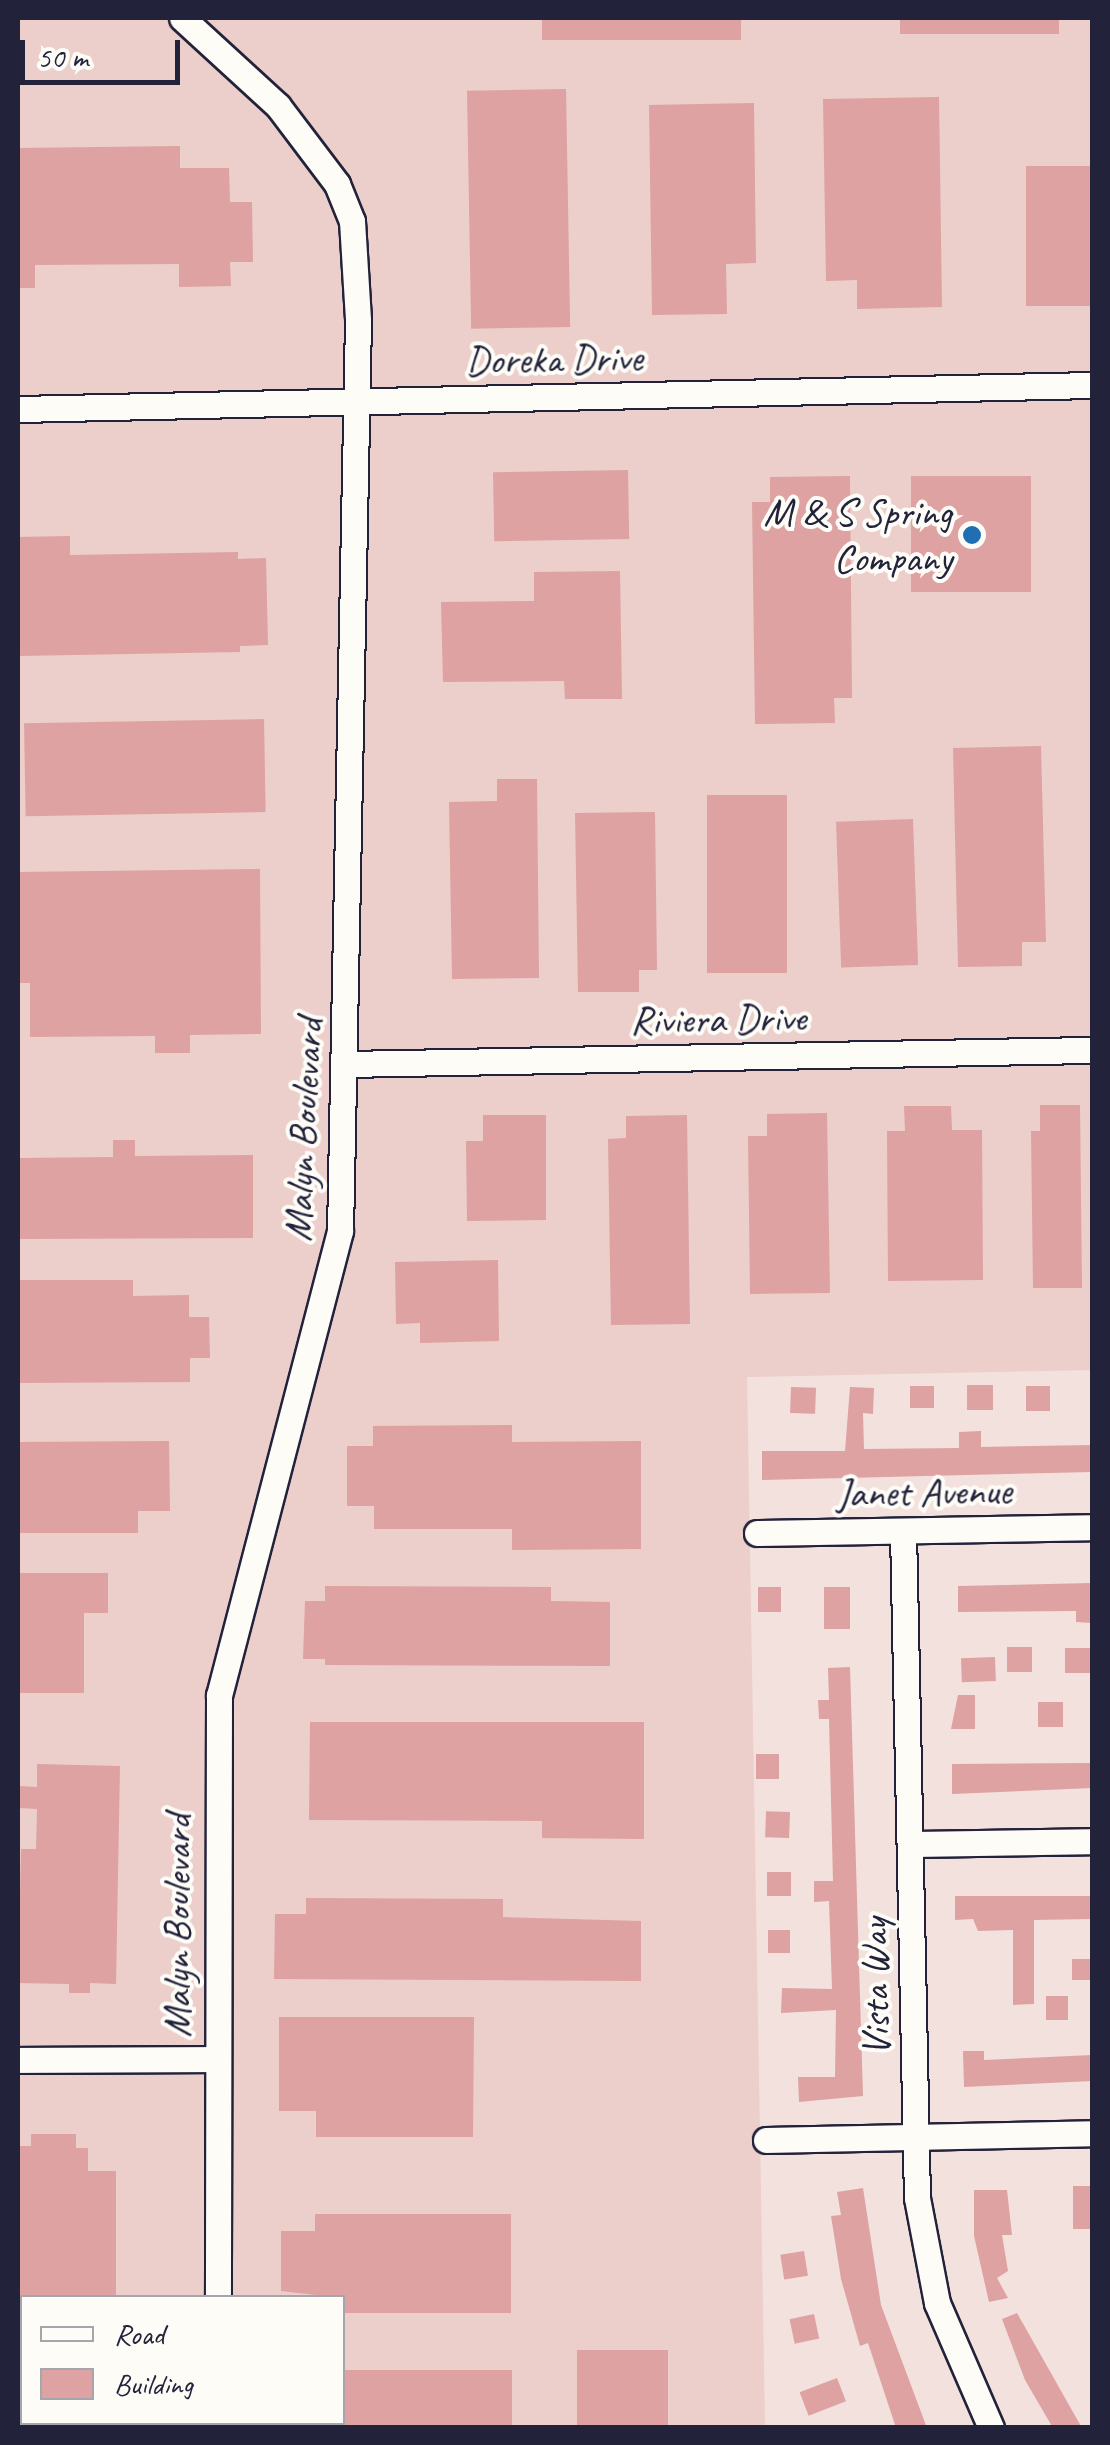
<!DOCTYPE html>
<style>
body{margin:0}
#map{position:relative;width:1110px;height:2445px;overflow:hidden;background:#f3e1dd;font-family:Caveat,sans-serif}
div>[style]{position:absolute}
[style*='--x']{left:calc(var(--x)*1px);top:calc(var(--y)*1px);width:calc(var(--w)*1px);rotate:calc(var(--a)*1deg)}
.built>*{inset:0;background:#eccecb}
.building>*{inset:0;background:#dda2a1;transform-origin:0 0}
.roads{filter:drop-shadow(2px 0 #22223b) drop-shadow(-2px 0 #22223b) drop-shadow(0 2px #22223b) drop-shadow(0 -2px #22223b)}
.minor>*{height:25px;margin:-12.5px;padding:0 12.5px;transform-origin:12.5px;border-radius:12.5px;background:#fdfcf7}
.dots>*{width:28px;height:28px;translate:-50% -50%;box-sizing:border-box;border:5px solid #fdfcf7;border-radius:50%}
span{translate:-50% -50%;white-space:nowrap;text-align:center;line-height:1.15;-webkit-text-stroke:8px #fdfcf7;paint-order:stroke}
.street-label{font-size:40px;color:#22223b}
.poi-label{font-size:40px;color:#22223b}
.right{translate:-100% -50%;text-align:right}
.frame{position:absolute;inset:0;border:20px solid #22223b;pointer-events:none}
.legend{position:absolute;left:20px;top:2295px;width:325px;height:130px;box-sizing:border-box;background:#fdfcf7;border:2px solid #a5a5ac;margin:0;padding:12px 18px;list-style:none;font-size:30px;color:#22223b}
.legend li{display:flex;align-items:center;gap:20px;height:50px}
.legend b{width:50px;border:2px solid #a5a5ac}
.scale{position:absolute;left:20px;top:40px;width:160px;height:45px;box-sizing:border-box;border:5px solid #22223b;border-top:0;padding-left:12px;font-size:30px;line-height:35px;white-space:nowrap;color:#22223b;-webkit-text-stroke:8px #fdfcf7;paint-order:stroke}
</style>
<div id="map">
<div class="built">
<i style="clip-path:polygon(evenodd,18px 18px,1092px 18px,1092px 1370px,747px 1377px,765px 2427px,18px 2427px,18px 18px,22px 2298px,342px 2298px,342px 2422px,22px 2422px,22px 2298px)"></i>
</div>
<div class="building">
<i style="left:542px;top:18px;width:199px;height:22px"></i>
<i style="left:900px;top:18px;width:159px;height:16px"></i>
<i style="left:566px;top:89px;width:238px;height:99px;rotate:89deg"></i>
<i style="clip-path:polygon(939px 97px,942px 307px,857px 309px,857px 280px,826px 281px,823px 99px)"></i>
<i style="clip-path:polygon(754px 103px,756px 263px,726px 264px,727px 314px,652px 315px,649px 105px)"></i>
<i style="clip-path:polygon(180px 146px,180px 168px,229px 168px,230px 202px,252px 202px,253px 262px,230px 262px,231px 286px,179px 287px,179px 264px,35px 265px,35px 288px,18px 288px,18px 148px)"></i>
<i style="left:1092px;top:166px;width:140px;height:66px;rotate:90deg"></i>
<i style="left:628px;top:470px;width:69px;height:135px;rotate:89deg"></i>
<i style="clip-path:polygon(850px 476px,852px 698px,834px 698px,835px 723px,755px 724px,752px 502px,770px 502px,770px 477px)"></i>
<i style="left:1031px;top:476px;width:116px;height:120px;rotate:90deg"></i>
<i style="clip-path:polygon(70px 536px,70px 555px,238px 552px,238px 559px,266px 558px,268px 645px,240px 646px,240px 652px,18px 656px,18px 537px)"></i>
<i style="clip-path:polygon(620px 571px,622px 699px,565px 699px,564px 681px,443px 682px,441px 602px,534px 601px,534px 572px)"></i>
<i style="left:264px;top:719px;width:93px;height:240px;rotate:89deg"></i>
<i style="clip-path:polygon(1041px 746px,1046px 942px,1022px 942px,1022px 966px,958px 967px,953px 748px)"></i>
<i style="clip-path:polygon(497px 779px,537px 779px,539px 978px,452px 979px,449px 802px,497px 801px)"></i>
<i style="left:787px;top:795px;width:178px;height:80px;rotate:90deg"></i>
<i style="clip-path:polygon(655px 812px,657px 970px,639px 970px,639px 992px,578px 992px,575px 813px)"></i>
<i style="left:913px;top:819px;width:146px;height:77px;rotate:88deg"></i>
<i style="clip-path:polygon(260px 869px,261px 1034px,190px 1035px,190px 1053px,155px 1053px,155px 1036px,30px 1037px,30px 983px,18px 983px,18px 872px)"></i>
<i style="clip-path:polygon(1040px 1105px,1080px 1105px,1082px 1288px,1033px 1288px,1031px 1131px,1040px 1131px)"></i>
<i style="clip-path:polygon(904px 1106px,951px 1106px,952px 1130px,982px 1130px,983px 1280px,888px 1281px,887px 1131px,905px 1131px)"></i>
<i style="clip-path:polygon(827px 1113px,830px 1293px,750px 1294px,748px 1136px,767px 1136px,767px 1114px)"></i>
<i style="clip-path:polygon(483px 1115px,546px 1115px,546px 1220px,467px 1221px,466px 1141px,483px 1141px)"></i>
<i style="clip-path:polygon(687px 1115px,690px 1324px,611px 1325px,608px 1139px,626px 1138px,626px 1116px)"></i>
<i style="clip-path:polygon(113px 1140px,135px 1140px,135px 1156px,253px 1155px,253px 1238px,18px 1239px,18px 1158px,113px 1157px)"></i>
<i style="clip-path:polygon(498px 1260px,499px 1341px,420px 1343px,420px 1323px,396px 1324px,395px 1262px)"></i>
<i style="clip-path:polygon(18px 1280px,133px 1280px,133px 1296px,189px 1295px,189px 1317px,209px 1317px,210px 1358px,190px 1358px,190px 1382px,18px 1383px)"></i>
<i style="left:967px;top:1385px;width:26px;height:25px"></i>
<i style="left:910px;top:1386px;width:24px;height:22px"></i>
<i style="left:1026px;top:1386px;width:24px;height:25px"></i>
<i style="left:791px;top:1387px;width:25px;height:26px;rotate:2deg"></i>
<i style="clip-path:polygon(850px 1387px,874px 1388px,873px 1414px,863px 1413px,864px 1449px,959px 1448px,959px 1432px,981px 1431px,981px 1447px,1092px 1445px,1092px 1472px,762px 1480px,762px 1451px,845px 1451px)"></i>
<i style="clip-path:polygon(512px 1425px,512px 1442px,641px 1441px,641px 1549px,512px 1550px,512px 1529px,374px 1529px,374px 1506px,347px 1506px,347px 1446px,373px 1446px,373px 1426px)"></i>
<i style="clip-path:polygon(169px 1441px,170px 1511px,138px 1511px,138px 1533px,18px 1533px,18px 1442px)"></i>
<i style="clip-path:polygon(18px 1573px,108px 1573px,108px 1613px,84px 1613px,84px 1693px,18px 1693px)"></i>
<i style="clip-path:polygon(1092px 1583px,1092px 1623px,1076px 1622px,1076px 1611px,958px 1612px,958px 1586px)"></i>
<i style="clip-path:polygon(325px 1586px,551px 1587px,551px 1601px,610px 1602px,610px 1666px,325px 1665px,325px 1659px,303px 1659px,305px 1601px,325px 1601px)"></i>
<i style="left:758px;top:1587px;width:23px;height:25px"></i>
<i style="left:824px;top:1587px;width:26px;height:42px"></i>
<i style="left:1007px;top:1647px;width:25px;height:25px"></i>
<i style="left:1065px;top:1648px;width:25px;height:25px"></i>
<i style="left:995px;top:1657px;width:24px;height:34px;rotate:88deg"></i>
<i style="clip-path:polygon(850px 1667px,863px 2096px,799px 2102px,798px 2077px,835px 2077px,836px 2010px,781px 2013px,782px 1988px,832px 1989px,829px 1901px,814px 1902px,814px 1881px,833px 1881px,829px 1719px,819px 1719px,818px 1700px,829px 1700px,828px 1668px)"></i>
<i style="clip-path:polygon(958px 1695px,975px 1695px,975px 1729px,951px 1729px)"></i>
<i style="left:1063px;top:1702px;width:25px;height:25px;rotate:90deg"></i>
<i style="clip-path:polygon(310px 1722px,644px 1722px,644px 1839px,542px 1838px,542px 1821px,309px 1820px)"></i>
<i style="left:756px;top:1754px;width:23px;height:25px"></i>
<i style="clip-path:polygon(1092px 1763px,1092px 1788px,952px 1794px,952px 1764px)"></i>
<i style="clip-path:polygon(37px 1764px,120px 1766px,116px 1984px,90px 1983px,90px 1993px,69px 1993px,69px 1984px,18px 1983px,21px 1849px,36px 1849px,37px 1809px,19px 1808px,19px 1786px,37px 1787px)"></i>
<i style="left:790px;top:1812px;width:26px;height:24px;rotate:92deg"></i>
<i style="left:767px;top:1872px;width:24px;height:24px"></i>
<i style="clip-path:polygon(955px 1896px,1092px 1896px,1092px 1919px,1034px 1920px,1034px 2004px,1013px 2005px,1013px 1930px,978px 1931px,973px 1919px,955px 1920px)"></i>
<i style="clip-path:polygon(306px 1898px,503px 1899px,503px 1917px,641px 1921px,641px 1981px,274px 1979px,275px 1914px,306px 1914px)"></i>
<i style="left:768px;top:1930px;width:22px;height:23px"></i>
<i style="left:1072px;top:1959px;width:20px;height:21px"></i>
<i style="left:1046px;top:1996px;width:22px;height:24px"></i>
<i style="clip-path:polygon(279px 2017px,474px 2017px,473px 2137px,316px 2137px,316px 2111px,279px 2111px)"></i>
<i style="clip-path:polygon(963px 2051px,984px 2051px,984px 2060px,1092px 2055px,1092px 2081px,964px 2087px)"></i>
<i style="clip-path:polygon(31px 2134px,76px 2134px,76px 2148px,88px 2148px,88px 2171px,116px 2171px,116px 2298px,18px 2298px,18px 2146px,31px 2146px)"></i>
<i style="left:1073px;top:2186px;width:19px;height:43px"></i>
<i style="clip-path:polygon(863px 2188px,881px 2305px,927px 2428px,896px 2428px,868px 2343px,860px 2346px,841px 2279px,831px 2216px,841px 2215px,837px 2192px)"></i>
<i style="clip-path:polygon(974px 2190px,1007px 2190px,1012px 2235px,1002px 2235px,1008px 2271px,997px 2278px,1008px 2298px,989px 2302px,974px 2236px)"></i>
<i style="clip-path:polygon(315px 2214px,511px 2214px,511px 2313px,342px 2313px,342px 2298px,281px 2291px,281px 2231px,315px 2231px)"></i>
<i style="left:804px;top:2251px;width:25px;height:24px;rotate:81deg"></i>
<i style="clip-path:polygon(1017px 2313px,1082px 2428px,1053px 2428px,1025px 2380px,1002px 2319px)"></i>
<i style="left:814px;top:2314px;width:25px;height:25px;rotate:78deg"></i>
<i style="left:577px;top:2350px;width:91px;height:78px"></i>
<i style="left:342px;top:2370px;width:170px;height:58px"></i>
<i style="left:837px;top:2378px;width:25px;height:40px;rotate:69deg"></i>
</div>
<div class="roads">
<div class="minor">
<i style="--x:182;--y:18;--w:130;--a:42.5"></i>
<i style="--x:278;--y:106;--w:98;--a:52.9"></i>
<i style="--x:337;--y:184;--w:40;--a:68"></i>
<i style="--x:352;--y:221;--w:99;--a:86.5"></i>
<i style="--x:358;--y:320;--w:911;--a:91.13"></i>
<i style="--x:340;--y:1231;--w:480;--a:104.6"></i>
<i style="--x:219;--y:1695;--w:603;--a:90.1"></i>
<i style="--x:18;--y:409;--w:1074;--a:-1.28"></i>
<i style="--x:346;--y:1064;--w:746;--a:-1.08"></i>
<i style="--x:903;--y:1531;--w:667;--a:88.8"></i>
<i style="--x:917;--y:2198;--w:107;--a:79.2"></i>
<i style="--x:937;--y:2303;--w:136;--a:66.6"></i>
<i style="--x:757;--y:1533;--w:335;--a:-1"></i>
<i style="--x:910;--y:1844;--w:182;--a:-0.9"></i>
<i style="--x:18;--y:2060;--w:196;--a:-0.3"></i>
<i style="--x:766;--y:2140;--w:326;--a:-1.2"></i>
<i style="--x:223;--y:2422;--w:6;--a:90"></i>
</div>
</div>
<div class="dots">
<i style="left:972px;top:535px;background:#1f6fb2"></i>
</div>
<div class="street-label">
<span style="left:554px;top:359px;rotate:-1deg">Doreka Drive</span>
<span style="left:718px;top:1019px;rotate:-1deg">Riviera Drive</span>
<span style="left:303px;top:1130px;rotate:-87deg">Malyn Boulevard</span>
<span style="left:924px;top:1492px;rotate:-1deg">Janet Avenue</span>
<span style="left:177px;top:1926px;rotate:-90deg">Malyn Boulevard</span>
<span style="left:875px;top:1987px;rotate:-91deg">Vista Way</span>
</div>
<div class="poi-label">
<span class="right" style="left:952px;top:535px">M &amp; S Spring<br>Company</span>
</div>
<div class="frame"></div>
<ul class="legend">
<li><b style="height:12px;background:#fdfcf7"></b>Road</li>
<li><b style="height:28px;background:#dda2a1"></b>Building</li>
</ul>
<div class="scale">50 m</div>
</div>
